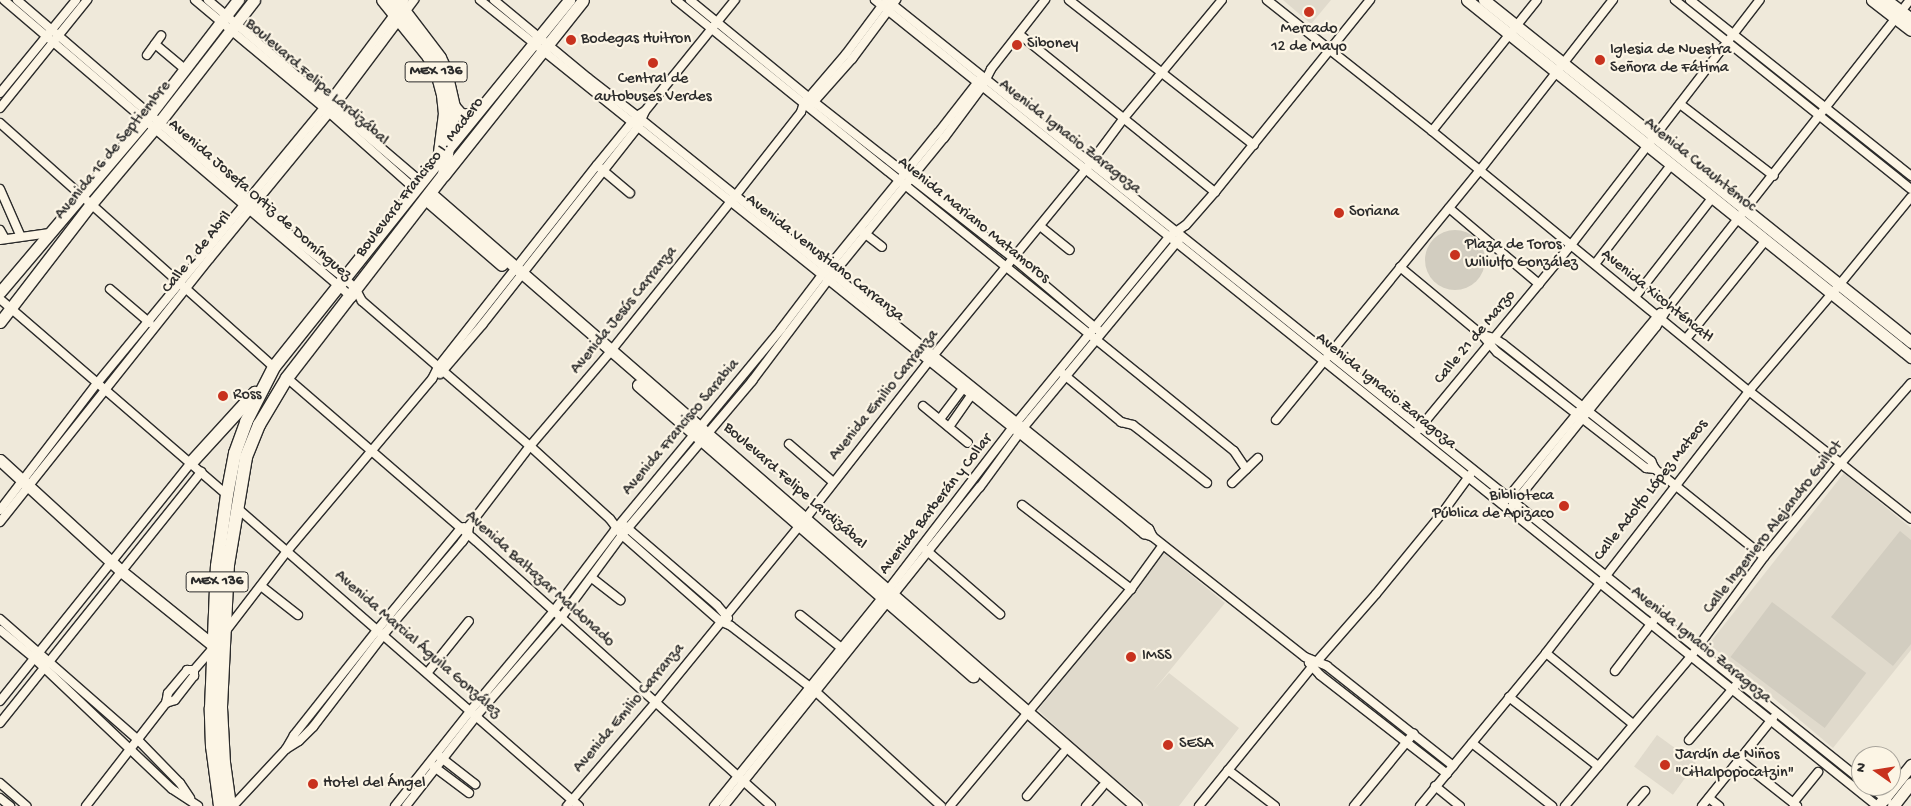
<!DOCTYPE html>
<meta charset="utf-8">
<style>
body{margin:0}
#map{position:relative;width:1911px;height:806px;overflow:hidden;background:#efe9da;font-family:"Gochi Hand",sans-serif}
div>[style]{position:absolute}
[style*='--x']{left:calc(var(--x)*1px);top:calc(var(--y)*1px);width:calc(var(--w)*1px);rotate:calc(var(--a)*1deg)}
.built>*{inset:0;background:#e0dacc;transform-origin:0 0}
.green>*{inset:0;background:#d2cdc0;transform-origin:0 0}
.round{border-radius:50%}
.roads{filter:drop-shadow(1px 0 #2b2b2b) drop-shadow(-1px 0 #2b2b2b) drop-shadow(0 1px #2b2b2b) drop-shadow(0 -1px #2b2b2b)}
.minor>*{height:8px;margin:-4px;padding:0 4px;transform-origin:4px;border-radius:4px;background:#fcf5e5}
.secondary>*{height:11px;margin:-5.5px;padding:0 5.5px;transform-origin:5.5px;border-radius:5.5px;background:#fcf5e5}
.primary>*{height:12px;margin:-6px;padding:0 6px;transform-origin:6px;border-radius:6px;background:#fcf5e5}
.dots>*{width:14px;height:14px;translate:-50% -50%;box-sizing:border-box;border:2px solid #fcf5e5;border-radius:50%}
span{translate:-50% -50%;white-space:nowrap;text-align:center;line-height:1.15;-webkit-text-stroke:4.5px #fcf5e5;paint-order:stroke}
.shield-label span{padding:1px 4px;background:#fcf5e5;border:1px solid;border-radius:4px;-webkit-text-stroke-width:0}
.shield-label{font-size:15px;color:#2b2b2b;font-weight:700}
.poi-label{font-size:16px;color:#2b2b2b}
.left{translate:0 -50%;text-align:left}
.right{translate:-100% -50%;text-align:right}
.street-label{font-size:16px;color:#2b2b2b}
.north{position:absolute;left:1851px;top:746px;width:50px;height:50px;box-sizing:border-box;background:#fcf5e5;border:1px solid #a8a49b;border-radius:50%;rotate:283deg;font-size:14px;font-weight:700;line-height:20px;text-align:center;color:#2b2b2b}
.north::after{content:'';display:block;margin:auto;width:18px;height:22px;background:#c8321e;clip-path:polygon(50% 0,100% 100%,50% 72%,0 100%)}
</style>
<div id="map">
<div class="built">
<i style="clip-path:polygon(1283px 0,1331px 0,1311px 24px)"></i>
<i style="clip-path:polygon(1844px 473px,1911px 528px,1911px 650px,1833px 748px,1709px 644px)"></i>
<i style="clip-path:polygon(1164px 553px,1225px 603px,1153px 691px,1169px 673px,1239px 728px,1179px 806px,1149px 806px,1095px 763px,1038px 710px)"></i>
<i style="left:1657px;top:735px;width:48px;height:39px;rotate:36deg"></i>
</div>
<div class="green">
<i class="round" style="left:1425px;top:230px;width:60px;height:60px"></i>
<i style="clip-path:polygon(1900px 531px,1911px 540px,1911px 644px,1893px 666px,1831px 617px)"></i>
<i style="left:1772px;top:602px;width:118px;height:69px;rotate:37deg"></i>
</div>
<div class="roads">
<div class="minor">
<i style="--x:4;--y:0;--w:458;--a:40.5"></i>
<i style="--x:17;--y:0;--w:368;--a:40.7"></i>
<i style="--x:296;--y:240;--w:61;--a:38.4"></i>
<i style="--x:344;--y:278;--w:15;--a:42"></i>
<i style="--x:355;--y:288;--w:15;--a:62"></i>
<i style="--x:362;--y:301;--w:222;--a:40.8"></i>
<i style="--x:530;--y:446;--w:108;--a:42.4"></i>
<i style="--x:610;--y:519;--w:20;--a:53"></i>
<i style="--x:622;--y:535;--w:130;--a:41.3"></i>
<i style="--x:720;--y:621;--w:12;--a:24"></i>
<i style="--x:731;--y:626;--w:106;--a:37.7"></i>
<i style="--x:815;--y:691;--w:171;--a:42.4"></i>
<i style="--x:195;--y:0;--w:168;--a:39.9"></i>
<i style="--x:324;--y:108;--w:123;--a:41.7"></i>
<i style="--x:208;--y:0;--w:282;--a:40.5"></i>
<i style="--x:480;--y:0;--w:822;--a:38.78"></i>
<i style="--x:1121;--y:515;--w:30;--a:40"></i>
<i style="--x:1144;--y:534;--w:9;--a:18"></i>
<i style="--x:1153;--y:537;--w:194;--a:38.3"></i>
<i style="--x:1305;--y:657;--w:24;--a:22"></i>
<i style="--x:1327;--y:666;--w:161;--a:38.4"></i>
<i style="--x:494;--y:0;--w:122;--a:39.7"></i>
<i style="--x:588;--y:78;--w:62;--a:37.8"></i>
<i style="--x:637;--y:116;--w:658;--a:38.89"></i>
<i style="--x:1149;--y:529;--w:9;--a:63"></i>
<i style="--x:676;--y:0;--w:717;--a:38.95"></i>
<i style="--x:1234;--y:451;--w:22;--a:56"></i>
<i style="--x:690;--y:0;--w:161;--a:39.4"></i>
<i style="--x:814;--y:102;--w:254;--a:38.1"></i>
<i style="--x:1014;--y:259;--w:110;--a:40.2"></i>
<i style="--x:875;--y:0;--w:1286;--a:38.81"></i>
<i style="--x:887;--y:0;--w:1248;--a:38.69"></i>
<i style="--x:1069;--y:0;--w:235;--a:38.1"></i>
<i style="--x:1267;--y:0;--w:211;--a:38.4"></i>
<i style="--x:1432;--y:131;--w:410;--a:39.4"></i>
<i style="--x:1749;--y:391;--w:206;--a:38.3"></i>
<i style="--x:1675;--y:0;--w:302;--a:38.7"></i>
<i style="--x:1690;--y:0;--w:283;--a:38.5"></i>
<i style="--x:1019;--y:34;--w:252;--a:38.9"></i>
<i style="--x:155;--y:44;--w:39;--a:40"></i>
<i style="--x:147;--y:55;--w:24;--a:-54"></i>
<i style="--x:0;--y:93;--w:120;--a:-50.7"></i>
<i style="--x:1680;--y:104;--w:118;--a:37.5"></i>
<i style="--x:811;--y:105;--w:62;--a:-48.3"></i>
<i style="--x:852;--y:59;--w:74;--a:-53.3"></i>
<i style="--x:0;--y:108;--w:139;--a:-51.1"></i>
<i style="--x:0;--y:123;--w:367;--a:41.7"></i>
<i style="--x:1432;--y:131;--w:168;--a:-51.3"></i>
<i style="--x:600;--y:168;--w:39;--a:40"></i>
<i style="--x:0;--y:189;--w:52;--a:66.4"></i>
<i style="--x:1449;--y:208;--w:118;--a:40.2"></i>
<i style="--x:1040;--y:226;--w:38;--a:39"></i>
<i style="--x:0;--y:230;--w:10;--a:61"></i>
<i style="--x:863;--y:232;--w:24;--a:38"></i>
<i style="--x:0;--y:240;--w:50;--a:-8"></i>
<i style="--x:1595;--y:264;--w:125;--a:-52.5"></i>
<i style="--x:1400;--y:267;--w:107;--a:39.7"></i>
<i style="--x:1482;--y:335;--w:23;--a:49"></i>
<i style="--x:1497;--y:352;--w:189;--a:37.9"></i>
<i style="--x:1646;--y:468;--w:9;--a:6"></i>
<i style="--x:110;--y:289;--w:52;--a:40.4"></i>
<i style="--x:1635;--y:297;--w:125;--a:-52.1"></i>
<i style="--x:0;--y:299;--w:300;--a:40.8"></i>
<i style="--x:1482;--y:335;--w:12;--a:14"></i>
<i style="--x:1494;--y:338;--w:11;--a:34"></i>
<i style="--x:1503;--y:344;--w:189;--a:38.3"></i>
<i style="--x:1651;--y:461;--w:9;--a:63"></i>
<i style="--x:1655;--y:469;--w:140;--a:38.9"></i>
<i style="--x:1686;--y:339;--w:127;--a:-51.1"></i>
<i style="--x:1062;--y:373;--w:77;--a:39.7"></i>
<i style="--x:1121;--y:422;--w:12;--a:14"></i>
<i style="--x:1133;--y:425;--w:94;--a:38.1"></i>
<i style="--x:440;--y:374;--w:65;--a:-49.4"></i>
<i style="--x:482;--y:325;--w:252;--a:-51.8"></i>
<i style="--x:638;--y:127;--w:17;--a:-66"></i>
<i style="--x:645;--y:111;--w:143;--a:-51"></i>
<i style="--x:287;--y:378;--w:239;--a:40.8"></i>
<i style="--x:468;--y:534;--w:407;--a:41.9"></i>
<i style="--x:923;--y:406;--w:58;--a:39.4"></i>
<i style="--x:940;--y:419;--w:39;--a:-53"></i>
<i style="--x:1276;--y:420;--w:323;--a:-50.8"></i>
<i style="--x:1480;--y:170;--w:216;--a:-52"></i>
<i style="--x:949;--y:427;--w:39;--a:-55"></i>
<i style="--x:1418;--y:430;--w:240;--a:-50.4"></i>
<i style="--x:1571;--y:245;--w:309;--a:-52.4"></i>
<i style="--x:789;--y:444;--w:58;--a:40.8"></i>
<i style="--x:1232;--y:483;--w:36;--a:-44"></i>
<i style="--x:1505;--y:501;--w:244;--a:-50.5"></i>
<i style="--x:1022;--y:505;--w:138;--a:37.6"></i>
<i style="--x:1512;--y:506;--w:230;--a:-51.2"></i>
<i style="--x:1656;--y:327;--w:26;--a:-58"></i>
<i style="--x:1670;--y:305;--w:388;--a:-51.8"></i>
<i style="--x:236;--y:507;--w:455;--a:41.1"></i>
<i style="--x:0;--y:510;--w:161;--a:-52.6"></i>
<i style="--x:98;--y:382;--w:363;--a:-50.5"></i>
<i style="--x:329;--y:102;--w:127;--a:-53.3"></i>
<i style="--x:0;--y:522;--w:337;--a:-51.5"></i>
<i style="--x:210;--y:258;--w:195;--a:-50.6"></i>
<i style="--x:334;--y:107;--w:134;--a:-53.2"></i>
<i style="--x:625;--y:526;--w:121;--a:40.7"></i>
<i style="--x:717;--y:605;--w:17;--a:50"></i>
<i style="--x:926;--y:550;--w:98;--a:40.9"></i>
<i style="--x:592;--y:578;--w:36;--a:38"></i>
<i style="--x:261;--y:586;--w:47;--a:38.1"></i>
<i style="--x:800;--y:615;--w:56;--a:38.5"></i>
<i style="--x:0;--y:619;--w:184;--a:41.2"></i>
<i style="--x:138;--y:740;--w:60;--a:45.7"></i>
<i style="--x:180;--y:783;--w:18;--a:56"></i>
<i style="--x:0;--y:630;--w:44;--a:39.5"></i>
<i style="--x:34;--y:658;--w:190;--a:43.5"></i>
<i style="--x:172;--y:789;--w:31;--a:33"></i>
<i style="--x:225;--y:632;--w:103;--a:-52.5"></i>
<i style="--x:288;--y:550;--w:224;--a:-49.9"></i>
<i style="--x:432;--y:379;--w:13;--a:-63"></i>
<i style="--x:438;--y:367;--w:257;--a:-51.8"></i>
<i style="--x:597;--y:165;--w:63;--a:-50.8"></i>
<i style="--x:637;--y:116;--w:9;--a:-32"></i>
<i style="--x:1546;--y:653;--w:112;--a:39.2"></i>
<i style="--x:1309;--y:663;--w:16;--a:47"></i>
<i style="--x:1320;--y:675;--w:161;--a:37.9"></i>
<i style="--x:1615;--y:671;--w:64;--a:-52.6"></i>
<i style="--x:428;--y:672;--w:65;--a:-51.2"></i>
<i style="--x:1509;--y:697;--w:113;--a:37.8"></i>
<i style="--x:0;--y:701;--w:305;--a:-51.3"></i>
<i style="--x:166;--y:703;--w:9;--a:-18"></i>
<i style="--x:175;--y:700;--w:31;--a:-52"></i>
<i style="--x:194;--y:676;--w:6;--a:-90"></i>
<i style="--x:194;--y:670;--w:28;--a:-49"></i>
<i style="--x:0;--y:723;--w:322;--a:-51.3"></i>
<i style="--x:1689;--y:740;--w:72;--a:-49.5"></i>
<i style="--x:1472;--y:743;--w:102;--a:38.2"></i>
<i style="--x:286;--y:749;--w:15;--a:-32"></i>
<i style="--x:299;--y:741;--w:20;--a:-45"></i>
<i style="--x:313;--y:727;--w:117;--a:-52.6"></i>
<i style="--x:384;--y:634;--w:121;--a:-49.7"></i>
<i style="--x:462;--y:542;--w:10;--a:-53"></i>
<i style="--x:468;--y:534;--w:8;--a:-83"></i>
<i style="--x:469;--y:526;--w:101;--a:-52.7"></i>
<i style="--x:530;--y:446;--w:125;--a:-49.5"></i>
<i style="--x:611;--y:351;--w:200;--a:-51.3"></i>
<i style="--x:736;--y:195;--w:105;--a:-51.9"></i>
<i style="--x:801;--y:112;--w:9;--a:-72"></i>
<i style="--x:804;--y:103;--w:65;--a:-49.4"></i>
<i style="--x:846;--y:54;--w:64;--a:-53.3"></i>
<i style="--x:439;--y:756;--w:46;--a:37.9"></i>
<i style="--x:1739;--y:760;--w:74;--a:38.4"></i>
<i style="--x:433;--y:766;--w:45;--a:36.9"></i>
<i style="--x:1228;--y:770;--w:59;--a:37.5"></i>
<i style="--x:0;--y:783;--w:35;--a:41"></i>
<i style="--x:1435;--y:786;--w:32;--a:39"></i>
<i style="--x:1869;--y:786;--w:23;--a:38"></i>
<i style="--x:1027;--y:796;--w:56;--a:-50.1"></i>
<i style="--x:0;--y:798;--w:13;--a:39"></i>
<i style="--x:1709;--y:798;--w:13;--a:39"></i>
<i style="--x:1793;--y:803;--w:40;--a:-51"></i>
<i style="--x:86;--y:806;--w:130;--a:-52.2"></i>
<i style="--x:166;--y:703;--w:10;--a:-79"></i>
<i style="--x:168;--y:693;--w:30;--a:-50"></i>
<i style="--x:187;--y:670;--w:7;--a:0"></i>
<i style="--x:233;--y:806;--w:78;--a:-47.1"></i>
<i style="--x:286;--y:749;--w:16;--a:-60"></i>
<i style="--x:294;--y:735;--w:135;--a:-51.6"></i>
<i style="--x:378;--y:629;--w:131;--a:-50.6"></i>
<i style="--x:461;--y:528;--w:3;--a:-18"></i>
<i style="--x:395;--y:806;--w:122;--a:-51.6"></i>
<i style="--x:471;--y:710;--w:128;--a:-50.1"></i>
<i style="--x:553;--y:612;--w:103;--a:-52.9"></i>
<i style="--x:615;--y:530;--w:261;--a:-50.4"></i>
<i style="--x:781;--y:329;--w:68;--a:-52.8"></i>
<i style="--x:822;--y:275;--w:183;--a:-50.8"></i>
<i style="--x:938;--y:133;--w:68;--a:-52.1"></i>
<i style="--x:406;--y:806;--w:115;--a:-52"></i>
<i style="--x:477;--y:715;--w:128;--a:-49.1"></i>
<i style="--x:561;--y:618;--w:103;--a:-53.7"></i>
<i style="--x:622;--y:535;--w:202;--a:-49.8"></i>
<i style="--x:752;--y:381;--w:126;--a:-53"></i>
<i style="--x:828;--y:280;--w:183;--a:-50.8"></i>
<i style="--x:944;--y:138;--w:64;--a:-53.3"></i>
<i style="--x:982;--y:87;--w:20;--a:-63"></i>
<i style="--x:991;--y:69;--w:88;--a:-52"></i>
<i style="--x:567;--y:806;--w:135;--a:-49.5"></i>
<i style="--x:655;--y:703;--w:239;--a:-50.8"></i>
<i style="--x:806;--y:518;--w:206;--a:-51.9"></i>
<i style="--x:933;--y:356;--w:242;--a:-50.7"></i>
<i style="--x:1086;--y:169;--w:64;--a:-53.3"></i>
<i style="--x:1124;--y:118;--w:153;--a:-50.3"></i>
<i style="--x:714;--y:806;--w:277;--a:-51.1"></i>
<i style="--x:888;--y:590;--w:212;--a:-52.5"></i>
<i style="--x:1017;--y:422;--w:241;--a:-50.6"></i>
<i style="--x:1170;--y:236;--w:19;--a:-35"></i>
<i style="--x:1186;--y:225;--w:44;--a:-48.7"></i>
<i style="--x:1215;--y:192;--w:247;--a:-51.1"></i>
<i style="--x:724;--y:806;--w:409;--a:-51.3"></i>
<i style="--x:980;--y:487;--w:73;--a:-53.9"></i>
<i style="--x:1023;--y:428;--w:246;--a:-50.4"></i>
<i style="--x:950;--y:806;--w:283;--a:-50.2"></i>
<i style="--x:1131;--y:589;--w:54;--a:-54"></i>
<i style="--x:1086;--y:806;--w:25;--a:-50"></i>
<i style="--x:1199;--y:806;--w:179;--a:-50.9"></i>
<i style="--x:1312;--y:667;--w:97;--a:-48.8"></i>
<i style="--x:1376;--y:594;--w:106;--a:-50.7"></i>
<i style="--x:1443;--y:512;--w:46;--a:-53.9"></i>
<i style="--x:1354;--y:806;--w:94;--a:-50.6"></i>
<i style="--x:1420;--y:806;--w:198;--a:-50.5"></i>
<i style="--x:1546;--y:653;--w:331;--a:-52.2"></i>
<i style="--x:1749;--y:391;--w:140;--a:-49.6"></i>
<i style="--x:1840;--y:284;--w:112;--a:-50.8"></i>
<i style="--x:1565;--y:806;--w:197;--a:-49.9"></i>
<i style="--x:1692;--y:655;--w:122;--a:-53.7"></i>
<i style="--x:1764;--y:557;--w:122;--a:-50.7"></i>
<i style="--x:1841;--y:463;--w:106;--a:-48.8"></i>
<i style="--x:1632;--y:806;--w:20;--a:-49"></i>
<i style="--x:1702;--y:806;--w:113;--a:-51.1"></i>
</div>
<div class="secondary">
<i style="--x:1467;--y:0;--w:570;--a:38.8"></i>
<i style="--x:1484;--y:0;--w:547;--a:38.69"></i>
<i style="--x:1872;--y:0;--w:49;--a:37.6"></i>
<i style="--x:1886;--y:0;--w:31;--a:37"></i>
<i style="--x:446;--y:151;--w:195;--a:-50.8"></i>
<i style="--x:444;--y:175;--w:223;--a:-51.5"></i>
<i style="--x:430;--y:193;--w:935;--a:40.97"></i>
<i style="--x:429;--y:202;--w:96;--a:40.8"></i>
<i style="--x:0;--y:292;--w:224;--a:-49.7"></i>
<i style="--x:145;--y:121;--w:153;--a:-52.5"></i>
<i style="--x:0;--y:322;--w:149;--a:-52.4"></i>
<i style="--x:91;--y:204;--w:98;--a:-50"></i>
<i style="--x:154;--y:129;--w:163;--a:-52.2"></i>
<i style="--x:638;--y:385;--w:444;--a:41"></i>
<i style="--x:0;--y:460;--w:164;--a:42.5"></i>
<i style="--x:121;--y:571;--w:119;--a:38.9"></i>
<i style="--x:1878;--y:806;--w:53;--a:-51.2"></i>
<i style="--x:1893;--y:806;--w:29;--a:-52"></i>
</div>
<div class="primary">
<i style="--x:454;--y:107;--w:11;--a:49"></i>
<i style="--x:461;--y:115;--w:12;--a:5"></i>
<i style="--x:191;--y:463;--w:95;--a:-47.6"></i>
<i style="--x:220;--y:806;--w:61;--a:-97.6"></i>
<i style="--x:212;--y:746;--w:38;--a:-92"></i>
<i style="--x:211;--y:708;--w:142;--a:-87.6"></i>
<i style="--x:217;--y:566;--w:72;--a:-82"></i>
<i style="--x:227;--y:495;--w:43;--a:-79.2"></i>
<i style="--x:235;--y:453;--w:33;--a:-70"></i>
<i style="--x:246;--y:422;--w:62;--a:-63"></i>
<i style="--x:274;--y:367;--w:265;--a:-51.4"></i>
<i style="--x:439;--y:160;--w:46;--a:-82.6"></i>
<i style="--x:445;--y:114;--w:19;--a:-96"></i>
<i style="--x:443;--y:95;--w:23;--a:-105"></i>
<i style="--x:437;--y:73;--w:18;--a:-117"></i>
<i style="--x:429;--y:57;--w:73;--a:-128.9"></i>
<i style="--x:230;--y:806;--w:43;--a:-97.9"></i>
<i style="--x:224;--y:763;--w:56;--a:-93.1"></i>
<i style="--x:221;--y:707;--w:142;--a:-87.2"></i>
<i style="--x:228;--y:565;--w:109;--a:-80.5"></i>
<i style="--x:246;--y:457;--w:35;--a:-68"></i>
<i style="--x:259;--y:425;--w:55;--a:-59.2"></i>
<i style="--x:287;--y:378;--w:257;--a:-52.3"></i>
<i style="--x:444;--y:175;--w:69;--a:-81.6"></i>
<i style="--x:454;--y:107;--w:37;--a:-103"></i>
<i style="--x:446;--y:71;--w:14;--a:-115"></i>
<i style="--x:440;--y:58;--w:73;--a:-127.2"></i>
</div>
</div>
<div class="dots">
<i style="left:1309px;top:12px;background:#c8321e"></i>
<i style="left:571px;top:40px;background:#c8321e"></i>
<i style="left:1017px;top:45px;background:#c8321e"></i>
<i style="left:1600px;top:60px;background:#c8321e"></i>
<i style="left:653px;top:63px;background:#c8321e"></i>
<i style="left:1339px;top:213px;background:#c8321e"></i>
<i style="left:1455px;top:255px;background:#c8321e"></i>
<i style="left:223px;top:396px;background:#c8321e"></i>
<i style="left:1564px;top:506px;background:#c8321e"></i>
<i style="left:1131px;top:657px;background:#c8321e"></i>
<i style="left:1168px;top:745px;background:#c8321e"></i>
<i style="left:1665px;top:765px;background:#c8321e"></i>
<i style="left:313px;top:784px;background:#c8321e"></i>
</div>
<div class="shield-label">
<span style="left:436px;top:72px">MEX 136</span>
<span style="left:217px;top:582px">MEX 136</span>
</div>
<div class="poi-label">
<span style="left:1309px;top:39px">Mercado<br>12 de Mayo</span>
<span class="left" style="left:581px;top:40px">Bodegas Huitron</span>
<span class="left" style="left:1027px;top:45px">Siboney</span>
<span class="left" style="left:1610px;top:60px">Iglesia de Nuestra<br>Señora de Fátima</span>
<span style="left:653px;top:89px">Central de<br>autobuses Verdes</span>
<span class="left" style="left:1349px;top:213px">Soriana</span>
<span class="left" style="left:1465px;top:255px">Plaza de Toros<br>Wiliulfo González</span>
<span class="left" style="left:233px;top:396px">Ross</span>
<span class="right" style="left:1554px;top:506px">Biblioteca<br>Pública de Apizaco</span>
<span class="left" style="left:1142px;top:657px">IMSS</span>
<span class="left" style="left:1179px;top:745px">SESA</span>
<span class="left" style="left:1675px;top:765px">Jardín de Niños<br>"Citlalpopocatzin"</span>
<span class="left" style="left:323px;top:784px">Hotel del Ángel</span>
</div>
<div class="street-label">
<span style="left:316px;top:83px;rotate:41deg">Boulevard Felipe Lardizábal</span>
<span style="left:1069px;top:138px;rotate:38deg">Avenida Ignacio Zaragoza</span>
<span style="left:114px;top:151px;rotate:-51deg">Avenida 16 de Septiembre</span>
<span style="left:1699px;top:166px;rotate:39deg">Avenida Cuauhtémoc</span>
<span style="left:421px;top:178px;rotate:-52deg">Boulevard Francisco I. Madero</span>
<span style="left:259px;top:201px;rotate:41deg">Avenida Josefa Ortiz de Domínguez</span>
<span style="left:973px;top:221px;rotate:39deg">Avenida Mariano Matamoros</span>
<span style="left:198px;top:253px;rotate:-51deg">Calle 2 de Abril</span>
<span style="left:824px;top:259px;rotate:38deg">Avenida Venustiano Carranza</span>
<span style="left:1656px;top:297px;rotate:39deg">Avenida Xicohténcatl</span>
<span style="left:625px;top:311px;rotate:-51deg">Avenida Jesús Carranza</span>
<span style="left:1476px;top:338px;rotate:-50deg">Calle 21 de Marzo</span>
<span style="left:1385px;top:392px;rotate:39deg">Avenida Ignacio Zaragoza</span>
<span style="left:885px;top:396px;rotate:-51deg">Avenida Emilio Carranza</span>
<span style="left:682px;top:428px;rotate:-50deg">Avenida Francisco Sarabia</span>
<span style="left:794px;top:487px;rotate:41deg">Boulevard Felipe Lardizábal</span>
<span style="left:1652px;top:491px;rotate:-52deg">Calle Adolfo López Mateos</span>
<span style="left:937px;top:505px;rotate:-52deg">Avenida Barberán y Collar</span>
<span style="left:1774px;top:528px;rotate:-52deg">Calle Ingeniero Alejandro Guillot</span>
<span style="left:539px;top:580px;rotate:42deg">Avenida Baltazar Maldonado</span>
<span style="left:417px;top:645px;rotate:41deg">Avenida Marcial Águila González</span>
<span style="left:1700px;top:646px;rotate:39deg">Avenida Ignacio Zaragoza</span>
<span style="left:630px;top:709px;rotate:-50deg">Avenida Emilio Carranza</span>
</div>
<div class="north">N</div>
</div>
